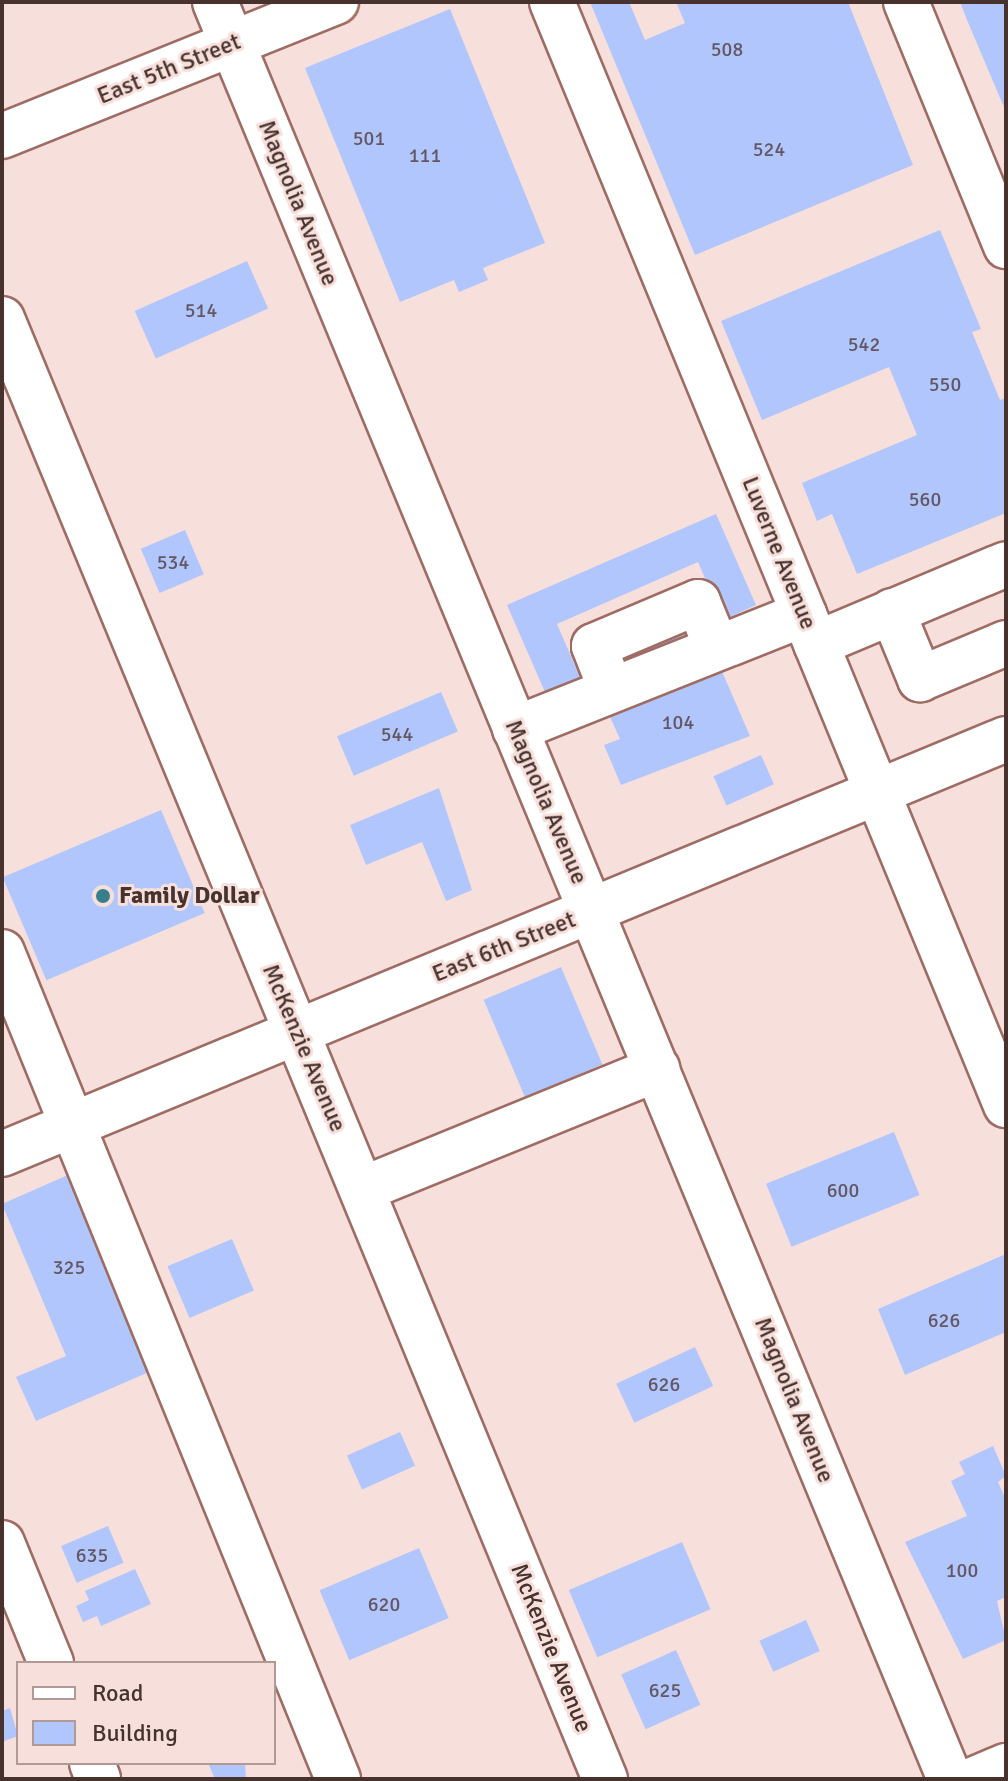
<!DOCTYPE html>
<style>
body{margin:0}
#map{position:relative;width:1008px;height:1781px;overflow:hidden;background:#f7dfdb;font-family:Signika,sans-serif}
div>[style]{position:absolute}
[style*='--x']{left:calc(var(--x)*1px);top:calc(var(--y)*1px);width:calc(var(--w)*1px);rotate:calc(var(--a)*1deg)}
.building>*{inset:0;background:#b2c6fe;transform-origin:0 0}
.roads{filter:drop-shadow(2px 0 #9f6c64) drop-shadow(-2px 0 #9f6c64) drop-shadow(0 2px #9f6c64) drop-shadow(0 -2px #9f6c64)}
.minor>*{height:44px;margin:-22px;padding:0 22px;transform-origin:22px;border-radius:22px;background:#fff}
.major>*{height:44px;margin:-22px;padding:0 22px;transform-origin:22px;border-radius:22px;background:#fff}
.dots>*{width:22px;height:22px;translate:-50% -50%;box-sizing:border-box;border:4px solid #f7dfdb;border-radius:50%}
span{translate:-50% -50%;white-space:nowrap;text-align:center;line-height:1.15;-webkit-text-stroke:6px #f7dfdb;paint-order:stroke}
.number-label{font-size:20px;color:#625762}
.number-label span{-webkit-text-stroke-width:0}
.street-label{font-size:24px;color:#48322e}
.poi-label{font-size:24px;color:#48322e;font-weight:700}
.left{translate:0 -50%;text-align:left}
.frame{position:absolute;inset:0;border:4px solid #48322e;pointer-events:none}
.legend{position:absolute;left:16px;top:1661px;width:260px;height:104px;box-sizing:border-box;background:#f7dfdb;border:2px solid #b19a96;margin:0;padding:10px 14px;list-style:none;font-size:24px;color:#48322e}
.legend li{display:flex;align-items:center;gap:16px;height:40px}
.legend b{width:40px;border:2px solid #b19a96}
</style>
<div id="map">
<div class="building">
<i style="clip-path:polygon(590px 2px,629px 2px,645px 40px,685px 23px,676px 2px,848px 2px,913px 165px,695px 255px)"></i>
<i style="clip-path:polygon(960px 2px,1006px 2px,1006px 112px,967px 20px)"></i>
<i style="clip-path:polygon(450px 9px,545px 243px,483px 268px,488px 280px,459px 292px,454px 280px,400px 302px,305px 68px)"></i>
<i style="clip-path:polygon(940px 230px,981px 329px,972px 332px,1000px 400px,1006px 398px,1006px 513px,857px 574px,832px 514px,817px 521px,802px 483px,917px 435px,889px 367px,762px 420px,721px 321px)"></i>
<i style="left:247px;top:261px;width:52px;height:123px;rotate:66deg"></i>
<i style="clip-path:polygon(716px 514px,756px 605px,723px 620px,698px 562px,557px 624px,580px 677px,545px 692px,507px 605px)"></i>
<i style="left:185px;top:530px;width:48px;height:48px;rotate:67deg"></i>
<i style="left:678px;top:623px;width:30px;height:65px;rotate:67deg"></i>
<i style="clip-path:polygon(717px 660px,750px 736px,621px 785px,604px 745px,620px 739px,606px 708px)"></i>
<i style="left:441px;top:692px;width:43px;height:113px;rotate:67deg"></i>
<i style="left:761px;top:755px;width:32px;height:52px;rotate:66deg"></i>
<i style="clip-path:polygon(439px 788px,472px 890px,446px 901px,422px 842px,366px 865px,350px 825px)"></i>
<i style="left:161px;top:810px;width:112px;height:172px;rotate:67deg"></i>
<i style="left:561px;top:967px;width:106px;height:84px;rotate:67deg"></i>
<i style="left:894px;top:1132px;width:68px;height:138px;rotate:68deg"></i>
<i style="clip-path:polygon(70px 1174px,156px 1369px,36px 1421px,16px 1377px,66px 1356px,2px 1204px)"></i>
<i style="left:232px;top:1239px;width:56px;height:70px;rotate:67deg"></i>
<i style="clip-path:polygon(1006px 1254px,1006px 1332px,905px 1375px,878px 1309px)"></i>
<i style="left:695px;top:1347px;width:43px;height:87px;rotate:65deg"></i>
<i style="left:400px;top:1432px;width:37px;height:58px;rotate:66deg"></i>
<i style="clip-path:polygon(993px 1446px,1006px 1476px,998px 1482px,1006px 1500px,1006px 1597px,997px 1601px,1006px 1640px,963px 1659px,905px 1542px,967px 1516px,951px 1481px,965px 1474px,959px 1462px)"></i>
<i style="left:108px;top:1526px;width:40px;height:51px;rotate:67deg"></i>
<i style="left:682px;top:1542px;width:73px;height:123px;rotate:67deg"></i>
<i style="left:419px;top:1548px;width:76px;height:108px;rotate:67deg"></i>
<i style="clip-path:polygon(135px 1569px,151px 1604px,101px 1626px,97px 1616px,83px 1622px,76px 1606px,89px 1600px,85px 1591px)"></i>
<i style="left:806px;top:1620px;width:34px;height:51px;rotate:66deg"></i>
<i style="left:676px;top:1650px;width:60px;height:60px;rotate:66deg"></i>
<i style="clip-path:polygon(10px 1708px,18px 1736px,2px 1742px,2px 1711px)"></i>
<i style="clip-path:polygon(208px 1763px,245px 1763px,246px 1779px,215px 1779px)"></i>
</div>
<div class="roads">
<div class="minor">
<i style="--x:215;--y:2;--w:1923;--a:67.53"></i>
<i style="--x:552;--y:2;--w:1193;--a:67.63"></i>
<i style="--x:906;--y:2;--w:264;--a:67.7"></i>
<i style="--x:2;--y:136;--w:360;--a:-21.9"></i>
<i style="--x:2;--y:319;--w:1580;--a:67.56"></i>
<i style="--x:892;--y:611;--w:74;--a:67.6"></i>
<i style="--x:920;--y:679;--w:93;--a:-22.7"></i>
<i style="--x:816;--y:644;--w:206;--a:-22.8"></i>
<i style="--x:610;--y:687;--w:44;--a:-111.3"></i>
<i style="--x:594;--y:646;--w:113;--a:-22.9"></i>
<i style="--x:698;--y:602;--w:48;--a:67.8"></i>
<i style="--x:515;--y:729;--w:311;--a:-21.7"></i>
<i style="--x:2;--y:952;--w:893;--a:67.89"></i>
<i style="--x:363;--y:1189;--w:318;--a:-22.2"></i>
<i style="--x:2;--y:1543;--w:130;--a:67.8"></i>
<i style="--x:92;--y:1763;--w:17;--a:69"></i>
<i style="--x:975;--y:1779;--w:34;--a:-23"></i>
</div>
<div class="major">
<i style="--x:2;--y:1154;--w:1086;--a:-22.46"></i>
</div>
</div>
<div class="dots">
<i style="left:103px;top:896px;background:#397f8b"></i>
</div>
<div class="number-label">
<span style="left:727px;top:49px">508</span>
<span style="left:369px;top:138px">501</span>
<span style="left:769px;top:149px">524</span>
<span style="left:425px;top:155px">111</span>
<span style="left:201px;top:310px">514</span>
<span style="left:864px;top:344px">542</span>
<span style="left:945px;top:384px">550</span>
<span style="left:925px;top:499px">560</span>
<span style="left:173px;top:562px">534</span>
<span style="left:678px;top:722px">104</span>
<span style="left:397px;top:734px">544</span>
<span style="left:843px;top:1190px">600</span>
<span style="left:69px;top:1267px">325</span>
<span style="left:944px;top:1320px">626</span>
<span style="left:664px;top:1384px">626</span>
<span style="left:92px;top:1555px">635</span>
<span style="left:962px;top:1570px">100</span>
<span style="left:384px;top:1604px">620</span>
<span style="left:665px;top:1690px">625</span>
</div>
<div class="street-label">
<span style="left:169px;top:69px;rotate:-22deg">East 5th Street</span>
<span style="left:298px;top:203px;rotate:68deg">Magnolia Avenue</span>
<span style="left:779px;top:553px;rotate:68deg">Luverne Avenue</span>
<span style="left:546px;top:802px;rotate:67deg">Magnolia Avenue</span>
<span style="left:504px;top:947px;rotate:-22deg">East 6th Street</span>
<span style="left:304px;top:1048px;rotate:67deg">McKenzie Avenue</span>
<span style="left:794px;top:1400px;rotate:68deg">Magnolia Avenue</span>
<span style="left:551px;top:1648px;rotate:68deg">McKenzie Avenue</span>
</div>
<div class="poi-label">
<span class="left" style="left:119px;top:896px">Family Dollar</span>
</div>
<div class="frame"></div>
<ul class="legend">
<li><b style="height:10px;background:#fff"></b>Road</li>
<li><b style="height:22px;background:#b2c6fe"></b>Building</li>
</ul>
</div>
